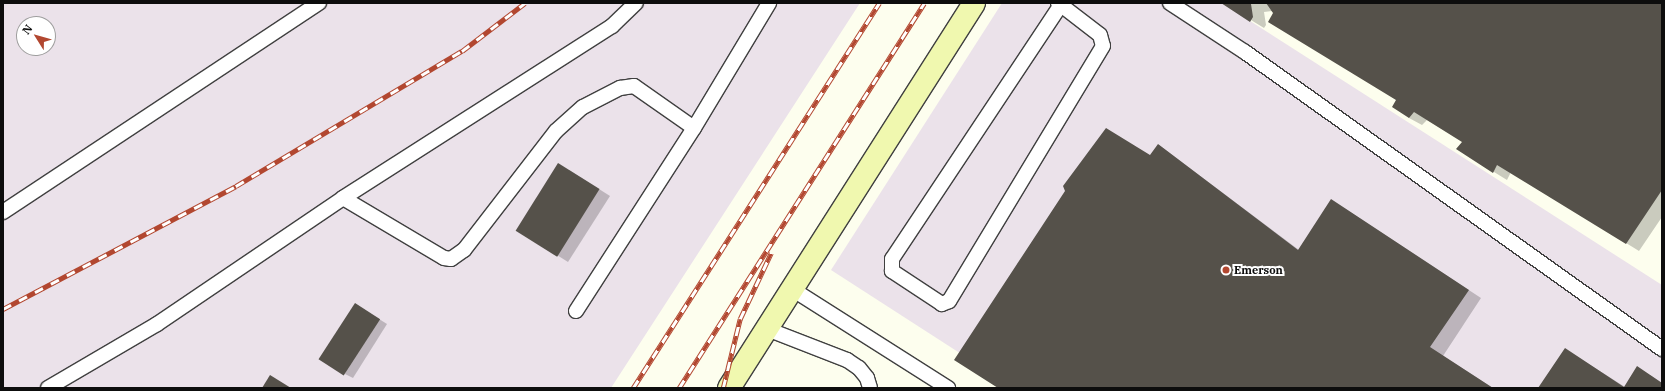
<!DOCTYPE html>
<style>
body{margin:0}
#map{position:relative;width:1665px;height:391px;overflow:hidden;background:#fdfeee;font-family:"IBM Plex Serif",serif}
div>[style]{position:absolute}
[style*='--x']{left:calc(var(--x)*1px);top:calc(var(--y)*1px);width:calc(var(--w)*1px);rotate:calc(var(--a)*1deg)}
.industrial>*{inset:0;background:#ebe2ea}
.shadow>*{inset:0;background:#0003}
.building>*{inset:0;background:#55514a;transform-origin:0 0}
.roads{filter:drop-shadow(1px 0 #404040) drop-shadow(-1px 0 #404040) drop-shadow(0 1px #404040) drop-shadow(0 -1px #404040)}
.lane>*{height:14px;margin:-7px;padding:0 7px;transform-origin:7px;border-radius:7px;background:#fff}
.secondary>*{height:22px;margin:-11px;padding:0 11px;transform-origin:11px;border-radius:11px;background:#f0f8af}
.rail>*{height:4.5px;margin-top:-2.25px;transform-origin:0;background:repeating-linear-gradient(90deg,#fff 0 9px,#b24730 0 18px);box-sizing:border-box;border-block:1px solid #b24730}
.dots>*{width:11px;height:11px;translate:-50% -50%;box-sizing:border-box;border:2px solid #fff;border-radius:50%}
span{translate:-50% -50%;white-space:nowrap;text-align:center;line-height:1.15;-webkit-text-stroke:4px #fff;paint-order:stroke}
.poi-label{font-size:11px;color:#0d0d0d;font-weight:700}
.left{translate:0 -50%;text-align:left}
.frame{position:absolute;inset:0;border:4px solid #0d0d0d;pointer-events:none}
.north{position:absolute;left:16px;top:16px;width:40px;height:40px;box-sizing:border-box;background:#fff;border:1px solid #9e9e9e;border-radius:50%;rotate:307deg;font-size:11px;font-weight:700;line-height:16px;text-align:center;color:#0d0d0d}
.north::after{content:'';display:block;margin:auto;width:14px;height:18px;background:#b24730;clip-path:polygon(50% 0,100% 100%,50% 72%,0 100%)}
</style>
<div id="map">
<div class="industrial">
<i style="clip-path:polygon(evenodd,3px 3px,860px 3px,611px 388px,3px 388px,3px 3px,24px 24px,48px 24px,48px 48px,24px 48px,24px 24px)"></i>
<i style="clip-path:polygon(1002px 3px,1222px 3px,1662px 285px,1662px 388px,1014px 388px,831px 270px)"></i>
</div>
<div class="shadow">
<i style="clip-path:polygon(1223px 3px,1662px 3px,1662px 217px,1639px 251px,1511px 172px,1507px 180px,1494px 172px,1458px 149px,1463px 142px,1427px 120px,1422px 125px,1409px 118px,1398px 100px,1273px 11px,1264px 12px,1266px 25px,1264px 28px)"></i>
<i style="clip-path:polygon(1159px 145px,1299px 250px,1344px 208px,1481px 298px,1443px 356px,1493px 388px,1000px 388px)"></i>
<i style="clip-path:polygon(569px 170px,610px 196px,568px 262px,517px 230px)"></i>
<i style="clip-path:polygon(363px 309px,387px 324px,353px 378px,345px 374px)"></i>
<i style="clip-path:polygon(1565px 349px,1625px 387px,1650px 375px,1662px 383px,1662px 388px,1539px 388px)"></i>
</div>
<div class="building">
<i style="clip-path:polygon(1221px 3px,1256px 3px,1251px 4px,1253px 17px,1250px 22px)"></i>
<i style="clip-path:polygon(1266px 3px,1662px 3px,1662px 190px,1626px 244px,1497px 165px,1493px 173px,1456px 149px,1462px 142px,1414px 112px,1409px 118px,1392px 107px,1396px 100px,1268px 22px,1273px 13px)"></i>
<i style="clip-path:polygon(1106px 128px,1150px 155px,1158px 144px,1298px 250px,1331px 199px,1469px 290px,1430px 347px,1493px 388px,998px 388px,954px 360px,1065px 191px,1063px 186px)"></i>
<i style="left:558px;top:163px;width:49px;height:80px;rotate:32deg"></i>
<i style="left:355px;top:303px;width:30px;height:67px;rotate:33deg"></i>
<i style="clip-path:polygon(1565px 348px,1624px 387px,1637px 366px,1662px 383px,1662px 388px,1538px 388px)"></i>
<i style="clip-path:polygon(270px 375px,291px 388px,262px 388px)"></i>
</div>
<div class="roads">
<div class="lane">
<i style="--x:1058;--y:3;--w:4;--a:34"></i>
<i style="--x:1061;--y:5;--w:49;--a:37.6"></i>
<i style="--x:1100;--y:35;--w:11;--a:75"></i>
<i style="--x:1103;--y:46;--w:298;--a:121.1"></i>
<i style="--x:949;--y:301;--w:8;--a:157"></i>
<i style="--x:942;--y:304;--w:60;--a:-146.6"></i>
<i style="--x:892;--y:271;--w:12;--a:-90"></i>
<i style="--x:892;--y:259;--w:305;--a:-56.4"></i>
<i style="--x:1170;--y:3;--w:90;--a:33.2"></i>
<i style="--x:1245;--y:52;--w:512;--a:35.46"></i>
<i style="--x:343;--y:198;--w:117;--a:30.7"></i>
<i style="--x:444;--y:258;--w:7;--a:8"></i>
<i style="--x:451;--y:259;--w:16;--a:-35"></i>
<i style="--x:464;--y:250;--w:150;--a:-52.3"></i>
<i style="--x:556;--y:131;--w:36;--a:-42"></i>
<i style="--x:583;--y:107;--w:42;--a:-27.2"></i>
<i style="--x:620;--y:88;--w:14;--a:-8"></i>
<i style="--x:634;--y:86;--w:73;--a:35"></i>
<i style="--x:3;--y:212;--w:379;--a:-33.5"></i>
<i style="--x:792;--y:289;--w:185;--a:32.4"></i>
<i style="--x:576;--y:311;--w:218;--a:-57.2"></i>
<i style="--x:694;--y:128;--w:146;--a:-59"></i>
<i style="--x:767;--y:329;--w:86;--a:21.2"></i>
<i style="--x:847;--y:360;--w:14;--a:34"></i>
<i style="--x:859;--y:368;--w:13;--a:51"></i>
<i style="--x:867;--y:378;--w:10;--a:73"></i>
<i style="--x:48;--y:388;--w:126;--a:-30.4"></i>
<i style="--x:157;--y:324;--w:225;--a:-34.1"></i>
<i style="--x:343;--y:198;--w:319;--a:-32.6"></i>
<i style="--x:612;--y:26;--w:33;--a:-44"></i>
</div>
<div class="secondary">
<i style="--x:729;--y:388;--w:456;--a:-57.5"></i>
</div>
</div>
<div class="rail">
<i style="--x:3;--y:309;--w:263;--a:-27.8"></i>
<i style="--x:236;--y:186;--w:263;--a:-30.9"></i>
<i style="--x:462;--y:51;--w:79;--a:-37.3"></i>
<i style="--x:633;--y:388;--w:457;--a:-57.4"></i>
<i style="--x:679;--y:388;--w:456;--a:-57.5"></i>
<i style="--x:723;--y:388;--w:71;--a:-76.2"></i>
<i style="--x:740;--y:319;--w:73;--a:-64.8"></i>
</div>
<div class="dots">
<i style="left:1226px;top:270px;background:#b24730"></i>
</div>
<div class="poi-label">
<span class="left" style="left:1234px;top:270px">Emerson</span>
</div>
<div class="frame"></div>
<div class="north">N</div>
</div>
